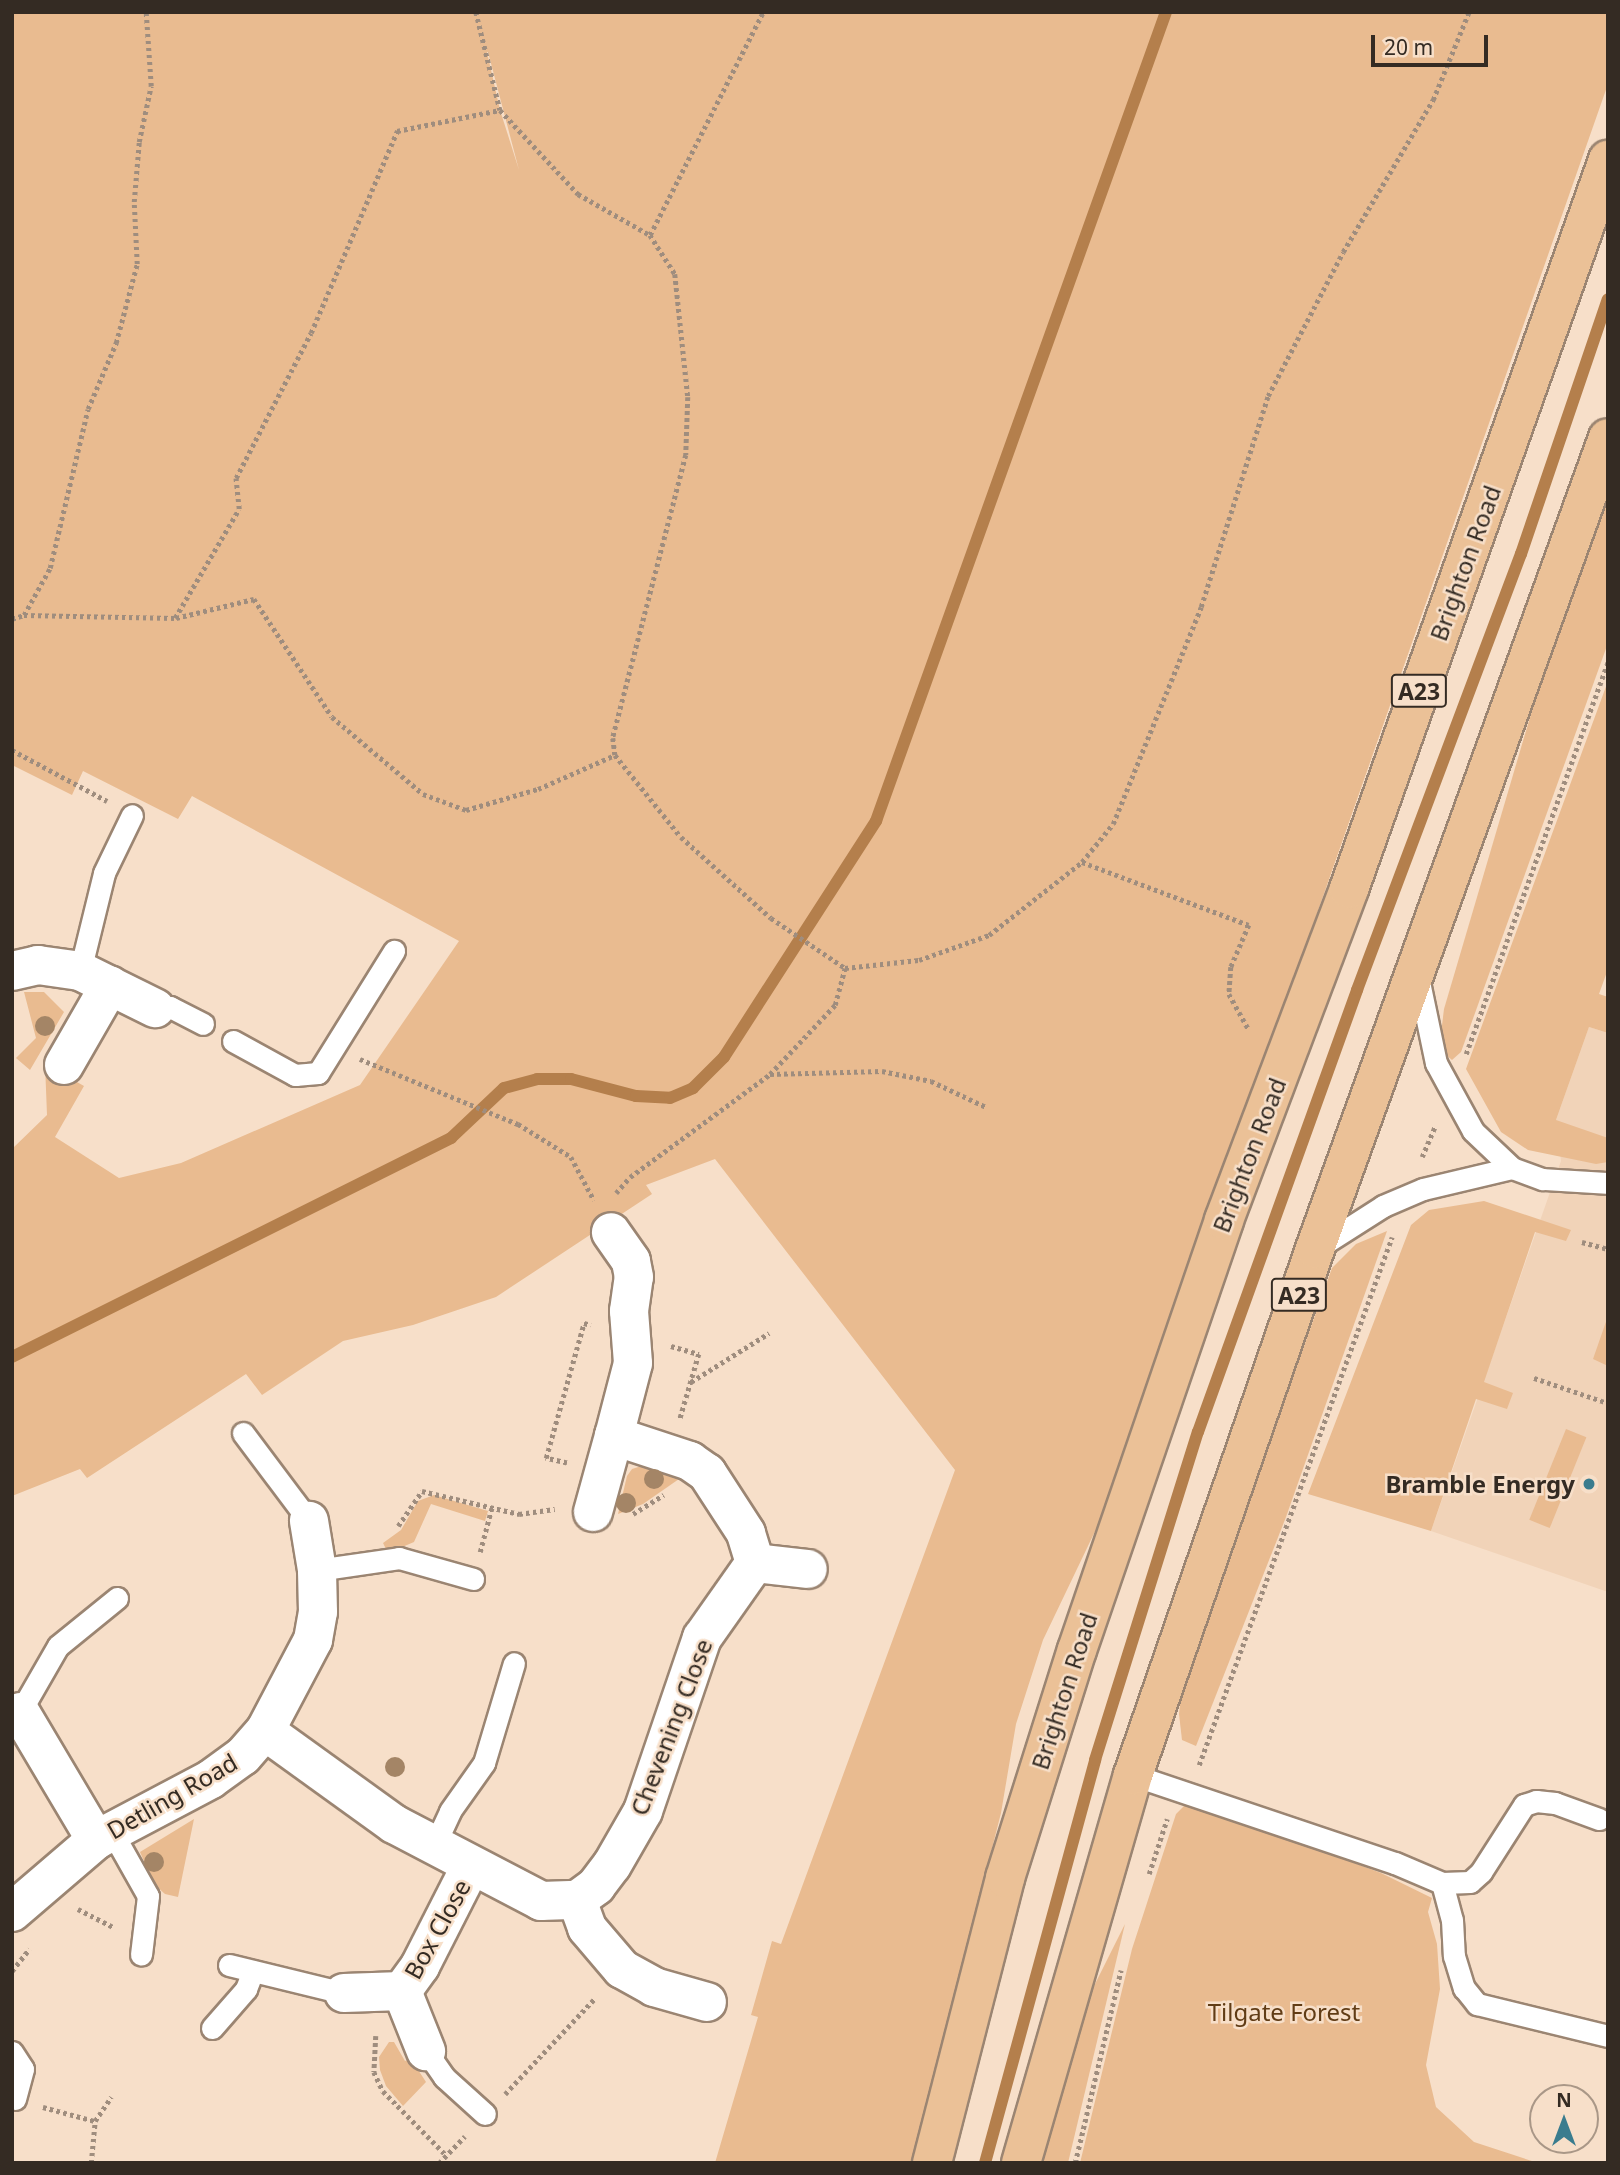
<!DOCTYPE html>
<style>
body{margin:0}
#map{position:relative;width:1620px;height:2175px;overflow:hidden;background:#f7dfc9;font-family:"Noto Sans",sans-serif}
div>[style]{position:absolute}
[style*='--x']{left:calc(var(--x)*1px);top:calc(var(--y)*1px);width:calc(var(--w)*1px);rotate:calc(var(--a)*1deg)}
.built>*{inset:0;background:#f1d3b8}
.green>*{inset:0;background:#e9bb90;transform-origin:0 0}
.stream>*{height:12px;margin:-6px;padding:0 6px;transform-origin:6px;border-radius:6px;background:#b47f4c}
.path>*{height:4.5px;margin-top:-2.25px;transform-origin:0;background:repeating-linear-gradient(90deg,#9f8d7e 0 3.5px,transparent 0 7px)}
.roads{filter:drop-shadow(2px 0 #9b8572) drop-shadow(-2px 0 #9b8572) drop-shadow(0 2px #9b8572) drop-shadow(0 -2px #9b8572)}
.lane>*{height:21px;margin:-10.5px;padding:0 10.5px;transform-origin:10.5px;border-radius:10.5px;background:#fff}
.street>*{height:38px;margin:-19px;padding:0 19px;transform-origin:19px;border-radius:19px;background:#fff}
.primary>*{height:38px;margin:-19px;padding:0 19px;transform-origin:19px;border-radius:19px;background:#ebc197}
.trees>*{width:20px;height:20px;margin:-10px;border-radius:50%;background:#a48566}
.dots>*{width:19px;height:19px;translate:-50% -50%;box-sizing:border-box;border:4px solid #f7dfc9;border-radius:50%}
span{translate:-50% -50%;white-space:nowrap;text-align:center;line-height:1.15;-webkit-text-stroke:5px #f7dfc9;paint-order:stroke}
.shield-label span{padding:2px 5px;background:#f7dfc9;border:2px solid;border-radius:5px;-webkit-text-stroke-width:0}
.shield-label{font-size:23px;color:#342b23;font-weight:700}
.street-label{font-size:24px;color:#342b23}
.poi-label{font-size:24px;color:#342b23;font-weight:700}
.right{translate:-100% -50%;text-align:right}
.park-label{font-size:24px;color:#613c15}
.frame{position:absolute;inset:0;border:14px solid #342b23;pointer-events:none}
.north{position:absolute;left:1529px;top:2084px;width:70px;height:70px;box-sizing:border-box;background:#f7dfc9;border:2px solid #a99787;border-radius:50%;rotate:0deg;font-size:19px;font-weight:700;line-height:28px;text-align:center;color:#342b23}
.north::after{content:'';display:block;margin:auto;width:24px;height:32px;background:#3a7c8e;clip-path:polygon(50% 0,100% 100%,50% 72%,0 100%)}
.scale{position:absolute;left:1371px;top:35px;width:117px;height:32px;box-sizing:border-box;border:4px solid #342b23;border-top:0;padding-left:9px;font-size:21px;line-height:24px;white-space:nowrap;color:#342b23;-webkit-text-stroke:5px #f7dfc9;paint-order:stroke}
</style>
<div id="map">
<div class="built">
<i style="clip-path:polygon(1589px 1027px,1608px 1033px,1608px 1592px,1431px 1531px,1561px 1161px,1556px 1120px)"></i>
</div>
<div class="green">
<i style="clip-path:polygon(evenodd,12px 12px,1608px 12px,1608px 84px,1186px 1287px,1099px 1523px,1043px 1640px,1016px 1724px,1001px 1813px,912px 2163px,715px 2163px,758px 2017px,751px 2015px,772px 1941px,781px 1944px,955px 1470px,715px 1159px,646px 1185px,652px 1194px,496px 1297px,413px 1325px,343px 1341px,262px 1395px,246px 1374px,87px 1478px,80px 1469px,12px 1496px,12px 1149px,47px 1115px,45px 1064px,84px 1086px,55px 1137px,119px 1178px,181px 1163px,360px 1085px,459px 941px,192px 796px,178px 819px,83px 771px,72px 795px,12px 765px,12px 12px,487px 52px,488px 52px,519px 170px,500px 110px,487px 52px)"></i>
<i style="clip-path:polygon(1608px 488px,1608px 643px,1461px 1052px,1452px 1060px,1445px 1054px,1441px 1034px,1444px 1009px,1546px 663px)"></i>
<i style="clip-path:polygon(1608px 681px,1608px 969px,1599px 994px,1608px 997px,1608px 1033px,1589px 1027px,1556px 1120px,1608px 1138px,1608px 1162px,1596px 1164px,1528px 1150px,1501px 1132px,1466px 1069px)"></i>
<i style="clip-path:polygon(24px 992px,44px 992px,64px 1012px,30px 1070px,16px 1058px,36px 1038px)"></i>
<i style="clip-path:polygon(1484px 1201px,1571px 1230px,1566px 1241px,1535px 1232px,1484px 1382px,1513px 1393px,1507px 1409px,1476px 1399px,1431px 1531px,1308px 1494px,1411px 1225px,1429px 1210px)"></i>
<i style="clip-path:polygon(1387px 1231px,1286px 1517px,1196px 1746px,1182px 1740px,1179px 1714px,1182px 1686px,1332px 1268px,1356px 1244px)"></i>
<i style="clip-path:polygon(1608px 1316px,1608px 1366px,1593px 1359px)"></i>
<i style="left:1566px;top:1429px;width:22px;height:98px;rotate:22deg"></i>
<i style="clip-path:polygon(648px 1464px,678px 1474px,679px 1479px,643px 1504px,618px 1514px,627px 1476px,632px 1469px)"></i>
<i style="clip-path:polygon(434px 1495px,488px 1511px,485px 1521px,431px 1504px,414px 1542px,388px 1553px,383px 1543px,401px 1530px,418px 1501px)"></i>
<i style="clip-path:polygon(1189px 1801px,1381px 1873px,1432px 1898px,1428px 1912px,1437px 1944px,1440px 1989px,1426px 2065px,1436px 2107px,1474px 2142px,1538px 2163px,1080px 2163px,1132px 1949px,1176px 1814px)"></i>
<i style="clip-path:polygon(194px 1819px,178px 1897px,165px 1894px,154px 1884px,140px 1852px)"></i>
<i style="clip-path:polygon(1125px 1924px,1068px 2163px,1042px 2163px,1092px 1990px)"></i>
<i style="clip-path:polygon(389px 2042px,394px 2042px,405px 2061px,411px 2059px,426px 2082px,403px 2106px,386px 2086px,380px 2070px,379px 2057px)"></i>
</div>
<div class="stream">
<i style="--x:12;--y:1357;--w:491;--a:-26.5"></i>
<i style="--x:451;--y:1138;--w:73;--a:-43.3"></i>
<i style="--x:504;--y:1088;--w:34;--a:-15"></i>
<i style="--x:537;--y:1079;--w:34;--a:0"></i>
<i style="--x:571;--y:1079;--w:67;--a:14.7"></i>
<i style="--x:636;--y:1096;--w:34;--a:3"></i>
<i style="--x:670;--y:1098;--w:25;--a:-23"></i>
<i style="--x:693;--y:1088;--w:44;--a:-45"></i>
<i style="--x:724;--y:1057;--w:281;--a:-57.2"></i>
<i style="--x:876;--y:821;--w:859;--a:-70.28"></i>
<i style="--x:985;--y:2163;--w:418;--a:-74.7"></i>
<i style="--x:1095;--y:1760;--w:344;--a:-72.6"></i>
<i style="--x:1198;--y:1432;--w:470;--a:-70.2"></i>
<i style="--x:1357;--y:990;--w:466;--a:-69.4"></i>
<i style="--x:1521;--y:554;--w:269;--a:-71.2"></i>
</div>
<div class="path">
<i style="--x:476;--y:12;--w:101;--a:76.2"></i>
<i style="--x:500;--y:110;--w:115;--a:47.1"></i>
<i style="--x:578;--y:194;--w:83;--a:29.7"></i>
<i style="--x:650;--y:235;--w:46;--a:57.3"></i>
<i style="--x:675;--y:274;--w:124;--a:84"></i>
<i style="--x:688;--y:397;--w:58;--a:92"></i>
<i style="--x:686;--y:455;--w:292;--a:104.5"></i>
<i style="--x:613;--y:738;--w:17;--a:83"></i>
<i style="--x:615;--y:755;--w:105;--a:51.2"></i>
<i style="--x:681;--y:837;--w:121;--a:42"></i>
<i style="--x:771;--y:918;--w:89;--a:34"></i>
<i style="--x:845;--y:968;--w:74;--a:-6.2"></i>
<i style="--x:919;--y:960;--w:74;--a:-19.7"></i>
<i style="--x:989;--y:935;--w:118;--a:-38.1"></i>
<i style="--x:1082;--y:862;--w:49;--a:-50.8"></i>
<i style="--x:1113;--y:824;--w:234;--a:-67.9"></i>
<i style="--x:1201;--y:607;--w:221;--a:-72.4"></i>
<i style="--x:1268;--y:396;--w:162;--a:-62.5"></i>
<i style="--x:1343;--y:252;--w:177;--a:-59.4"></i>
<i style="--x:1433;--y:100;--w:95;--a:-67.8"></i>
<i style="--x:650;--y:235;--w:250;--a:-63.1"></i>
<i style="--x:24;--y:615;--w:54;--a:-61"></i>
<i style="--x:50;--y:568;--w:163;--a:-76.6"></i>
<i style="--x:88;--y:409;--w:72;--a:-67"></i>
<i style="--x:116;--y:343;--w:82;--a:-75.1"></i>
<i style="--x:137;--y:264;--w:62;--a:-92.8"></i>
<i style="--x:134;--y:202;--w:60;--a:-85.2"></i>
<i style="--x:139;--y:142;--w:57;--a:-77.9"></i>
<i style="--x:151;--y:86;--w:74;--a:-93.9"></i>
<i style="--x:176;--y:618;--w:80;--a:-13.7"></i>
<i style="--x:254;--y:599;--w:141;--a:56.5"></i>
<i style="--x:332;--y:717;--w:119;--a:40.2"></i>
<i style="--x:423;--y:794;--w:46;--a:20.4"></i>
<i style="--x:466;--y:810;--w:75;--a:-16.3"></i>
<i style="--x:538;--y:789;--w:84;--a:-23.8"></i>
<i style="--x:12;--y:619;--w:13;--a:-18"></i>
<i style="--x:24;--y:615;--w:151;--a:1.1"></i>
<i style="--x:175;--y:618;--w:126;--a:-59.6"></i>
<i style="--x:239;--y:509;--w:31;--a:-96"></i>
<i style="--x:236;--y:478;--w:163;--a:-62.7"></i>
<i style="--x:311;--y:333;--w:220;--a:-66.9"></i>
<i style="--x:397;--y:131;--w:105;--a:-11.5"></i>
<i style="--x:12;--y:750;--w:108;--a:28.2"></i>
<i style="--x:1082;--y:862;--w:178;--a:20.7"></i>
<i style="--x:1249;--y:925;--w:46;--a:113.2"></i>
<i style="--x:1231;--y:967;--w:27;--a:94"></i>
<i style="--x:1229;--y:994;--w:41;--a:60.9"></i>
<i style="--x:1466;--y:1054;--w:418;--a:-70.1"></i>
<i style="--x:360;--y:1059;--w:171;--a:22.4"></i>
<i style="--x:518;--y:1124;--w:62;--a:31.9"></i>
<i style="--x:571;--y:1157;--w:49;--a:61.9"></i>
<i style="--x:770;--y:1074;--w:112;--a:-1.5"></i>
<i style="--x:882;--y:1071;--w:50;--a:11.5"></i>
<i style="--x:931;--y:1081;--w:61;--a:25.3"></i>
<i style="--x:1422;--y:1157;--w:33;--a:-67"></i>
<i style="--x:616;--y:1193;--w:21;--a:-49"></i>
<i style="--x:630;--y:1177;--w:174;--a:-36.3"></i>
<i style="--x:770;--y:1074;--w:95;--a:-46.7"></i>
<i style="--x:835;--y:1005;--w:38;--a:-75"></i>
<i style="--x:1582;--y:1242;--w:27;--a:15"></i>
<i style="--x:671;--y:1346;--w:29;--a:16"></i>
<i style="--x:699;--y:1354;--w:68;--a:106.3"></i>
<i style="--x:1534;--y:1378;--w:78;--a:18.7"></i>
<i style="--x:691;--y:1382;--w:92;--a:-32.1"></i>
<i style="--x:567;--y:1463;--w:22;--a:-167"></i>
<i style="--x:546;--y:1458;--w:140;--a:-74.3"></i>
<i style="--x:584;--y:1323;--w:7;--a:16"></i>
<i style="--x:633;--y:1514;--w:36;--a:-32"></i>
<i style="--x:398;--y:1526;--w:42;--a:-55.6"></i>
<i style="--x:422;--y:1491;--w:100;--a:13.3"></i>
<i style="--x:519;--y:1514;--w:36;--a:-8"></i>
<i style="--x:480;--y:1552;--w:47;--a:-75.1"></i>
<i style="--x:1199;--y:1765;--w:562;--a:-69.92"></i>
<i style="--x:1149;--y:1874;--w:58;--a:-71.9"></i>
<i style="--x:78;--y:1909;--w:39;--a:27"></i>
<i style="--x:12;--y:1971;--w:28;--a:-52"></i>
<i style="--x:376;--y:2036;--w:36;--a:93"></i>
<i style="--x:374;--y:2072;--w:21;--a:65"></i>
<i style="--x:383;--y:2091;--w:90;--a:45.5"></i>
<i style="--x:505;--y:2094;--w:132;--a:-46.8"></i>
<i style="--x:43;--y:2107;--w:54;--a:15.1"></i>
<i style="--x:91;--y:2163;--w:42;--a:-84.6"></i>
<i style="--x:95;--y:2121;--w:29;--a:-56"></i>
<i style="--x:439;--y:2163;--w:37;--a:-46"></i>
<i style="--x:1075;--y:2163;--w:198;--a:-76.6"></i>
</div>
<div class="roads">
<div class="lane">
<i style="--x:80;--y:971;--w:101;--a:-76.2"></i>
<i style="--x:104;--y:873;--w:64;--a:-64.2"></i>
<i style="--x:1418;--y:977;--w:88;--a:78.2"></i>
<i style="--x:1436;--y:1063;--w:77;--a:61.4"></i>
<i style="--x:1473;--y:1131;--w:54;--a:43.5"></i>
<i style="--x:1512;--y:1168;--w:33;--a:20"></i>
<i style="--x:1543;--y:1179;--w:65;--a:3.5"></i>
<i style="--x:155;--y:1008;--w:15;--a:-4"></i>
<i style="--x:170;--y:1007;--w:37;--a:27"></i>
<i style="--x:233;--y:1041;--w:71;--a:28.7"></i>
<i style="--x:295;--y:1075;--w:23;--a:-5"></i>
<i style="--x:318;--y:1073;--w:144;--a:-58.1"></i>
<i style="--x:1319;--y:1247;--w:76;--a:-32.6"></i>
<i style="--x:1383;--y:1206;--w:43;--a:-23"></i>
<i style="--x:1423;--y:1189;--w:91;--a:-13.3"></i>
<i style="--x:243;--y:1433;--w:110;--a:53.1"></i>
<i style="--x:317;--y:1570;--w:83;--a:-8.3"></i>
<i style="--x:399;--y:1558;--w:77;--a:15.8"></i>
<i style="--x:12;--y:1715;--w:9;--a:-21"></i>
<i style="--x:20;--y:1712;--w:76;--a:-60.1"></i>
<i style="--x:58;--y:1646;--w:76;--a:-39.1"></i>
<i style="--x:1133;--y:1775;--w:276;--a:18.6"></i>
<i style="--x:1395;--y:1863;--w:51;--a:23.1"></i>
<i style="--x:1442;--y:1883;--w:28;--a:-2"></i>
<i style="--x:1470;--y:1882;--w:15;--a:-42"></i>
<i style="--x:1481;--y:1872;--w:80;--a:-57.3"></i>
<i style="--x:1524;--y:1805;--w:13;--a:-18"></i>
<i style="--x:1536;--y:1801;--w:19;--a:6"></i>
<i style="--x:1555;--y:1803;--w:47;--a:20"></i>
<i style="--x:112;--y:1832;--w:73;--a:60.6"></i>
<i style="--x:148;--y:1896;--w:59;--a:96.8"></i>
<i style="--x:434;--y:1846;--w:38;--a:-65"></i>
<i style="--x:450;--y:1811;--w:59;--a:-54.7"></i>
<i style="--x:484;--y:1763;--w:104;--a:-73.3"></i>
<i style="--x:1442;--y:1883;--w:38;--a:75"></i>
<i style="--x:1452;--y:1920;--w:36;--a:87"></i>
<i style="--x:1454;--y:1956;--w:34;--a:73"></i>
<i style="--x:1464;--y:1988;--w:21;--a:51"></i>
<i style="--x:1477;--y:2004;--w:135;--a:13.7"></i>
<i style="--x:229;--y:1965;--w:118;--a:13.7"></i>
<i style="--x:212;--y:2028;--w:52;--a:-48.9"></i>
<i style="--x:246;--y:1989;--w:19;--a:-69"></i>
<i style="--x:426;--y:2051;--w:32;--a:55"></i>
<i style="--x:444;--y:2077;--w:55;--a:42.1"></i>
<i style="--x:12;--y:2052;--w:20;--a:57"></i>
<i style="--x:23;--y:2069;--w:31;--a:105"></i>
</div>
<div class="street">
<i style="--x:12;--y:971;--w:27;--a:-13"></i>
<i style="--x:38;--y:965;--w:42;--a:8.1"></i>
<i style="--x:80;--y:971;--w:84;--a:26.3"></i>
<i style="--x:64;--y:1065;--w:92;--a:-60.1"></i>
<i style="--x:593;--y:1512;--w:79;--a:-74.6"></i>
<i style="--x:755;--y:1563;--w:53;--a:6.5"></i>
<i style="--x:20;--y:1712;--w:149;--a:59.3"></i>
<i style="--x:265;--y:1731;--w:159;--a:35.8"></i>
<i style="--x:394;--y:1824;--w:166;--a:27.6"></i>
<i style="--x:541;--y:1901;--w:36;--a:-2"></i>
<i style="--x:577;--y:1900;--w:24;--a:-36"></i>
<i style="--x:596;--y:1886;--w:26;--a:-53"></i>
<i style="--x:612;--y:1865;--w:62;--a:-60.1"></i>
<i style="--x:643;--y:1811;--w:183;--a:-71.2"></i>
<i style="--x:702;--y:1638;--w:92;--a:-54.8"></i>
<i style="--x:755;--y:1563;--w:31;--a:-107"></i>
<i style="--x:746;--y:1533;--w:72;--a:-123"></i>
<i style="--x:707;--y:1473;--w:21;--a:-145"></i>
<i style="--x:690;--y:1461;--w:80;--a:-161.8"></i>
<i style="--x:614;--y:1436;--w:75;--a:-75.4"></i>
<i style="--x:633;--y:1363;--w:52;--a:-94.4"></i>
<i style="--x:629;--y:1311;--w:34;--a:-82"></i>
<i style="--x:634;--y:1277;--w:16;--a:-101"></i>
<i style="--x:631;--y:1261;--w:35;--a:-125"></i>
<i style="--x:577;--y:1900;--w:30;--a:70"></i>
<i style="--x:587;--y:1928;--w:54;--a:49.5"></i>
<i style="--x:622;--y:1969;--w:37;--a:29"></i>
<i style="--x:654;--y:1987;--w:55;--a:15.8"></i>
<i style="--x:12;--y:1912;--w:111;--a:-40.6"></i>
<i style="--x:96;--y:1840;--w:130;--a:-27.9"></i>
<i style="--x:211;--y:1779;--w:39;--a:-36"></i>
<i style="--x:243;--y:1756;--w:33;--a:-49"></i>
<i style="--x:265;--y:1731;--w:103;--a:-62.2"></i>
<i style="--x:313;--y:1640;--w:28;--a:-80"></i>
<i style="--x:318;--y:1612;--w:42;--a:-91.4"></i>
<i style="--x:317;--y:1570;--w:50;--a:-99.3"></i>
<i style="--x:402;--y:1991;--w:65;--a:68.2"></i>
<i style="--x:344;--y:1993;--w:58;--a:-2"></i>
<i style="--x:402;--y:1991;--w:31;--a:-54"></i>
<i style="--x:420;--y:1966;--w:112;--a:-63"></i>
</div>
<div class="primary">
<i style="--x:932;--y:2163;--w:294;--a:-75.6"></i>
<i style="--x:1005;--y:1878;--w:239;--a:-72.5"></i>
<i style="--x:1077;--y:1650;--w:454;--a:-71.1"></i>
<i style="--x:1224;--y:1220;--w:354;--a:-69.3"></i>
<i style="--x:1349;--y:889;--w:774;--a:-70.44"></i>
<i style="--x:1021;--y:2163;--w:404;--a:-73.9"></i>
<i style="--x:1133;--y:1775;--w:557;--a:-70.91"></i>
<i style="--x:1315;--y:1249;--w:862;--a:-70.14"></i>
</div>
</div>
<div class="trees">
<i style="left:45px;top:1026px"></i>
<i style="left:654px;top:1479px"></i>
<i style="left:626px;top:1503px"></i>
<i style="left:395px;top:1767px"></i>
<i style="left:154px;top:1862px"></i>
</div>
<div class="dots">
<i style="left:1589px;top:1484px;background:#3a7c8e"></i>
</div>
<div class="shield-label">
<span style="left:1419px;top:691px">A23</span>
<span style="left:1299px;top:1295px">A23</span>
</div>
<div class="street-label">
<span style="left:1465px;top:563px;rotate:-70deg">Brighton Road</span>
<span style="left:1249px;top:1155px;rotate:-69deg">Brighton Road</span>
<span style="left:1064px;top:1691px;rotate:-72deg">Brighton Road</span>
<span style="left:671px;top:1727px;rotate:-69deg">Chevening Close</span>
<span style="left:172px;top:1796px;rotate:-30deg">Detling Road</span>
<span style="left:437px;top:1929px;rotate:-61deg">Box Close</span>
</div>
<div class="poi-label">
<span class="right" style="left:1575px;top:1484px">Bramble Energy</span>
</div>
<div class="park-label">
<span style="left:1284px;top:2012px">Tilgate Forest</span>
</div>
<div class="frame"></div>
<div class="north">N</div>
<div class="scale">20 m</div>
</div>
